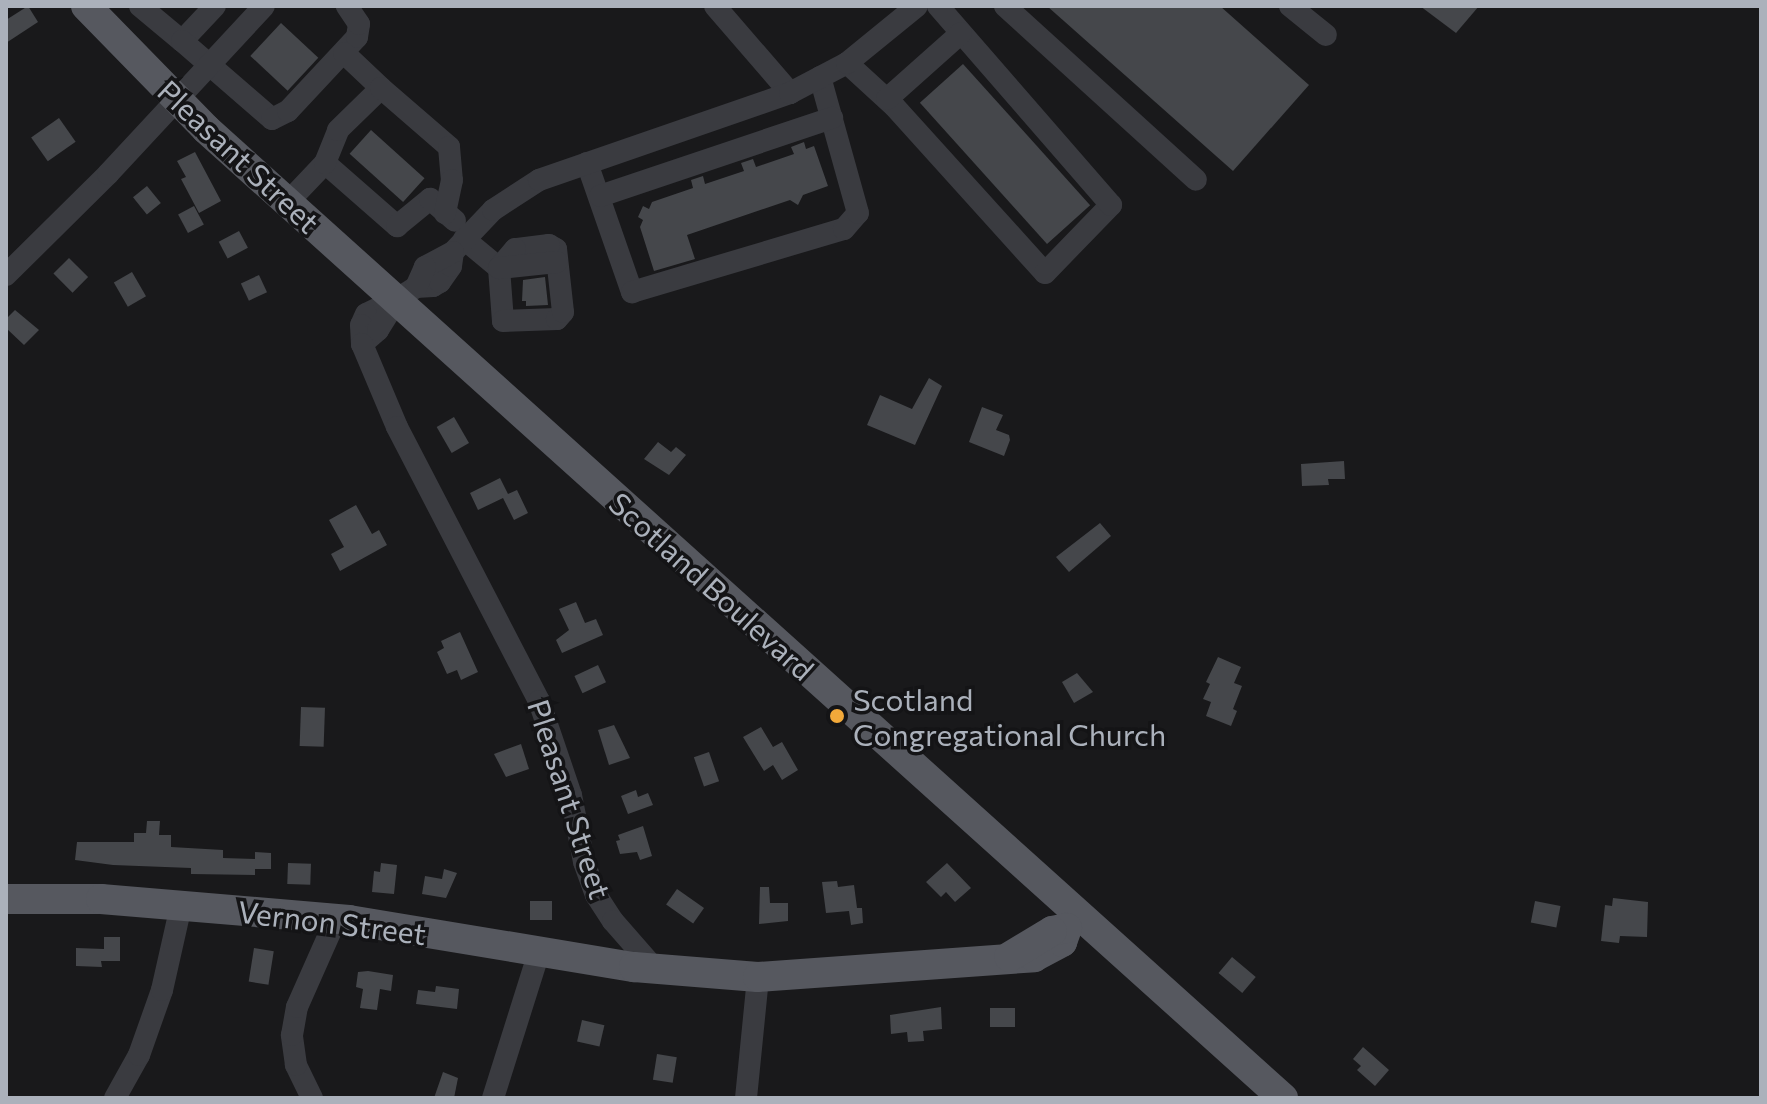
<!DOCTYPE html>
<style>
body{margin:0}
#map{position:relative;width:1767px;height:1104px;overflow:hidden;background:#19191b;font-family:Commissioner,sans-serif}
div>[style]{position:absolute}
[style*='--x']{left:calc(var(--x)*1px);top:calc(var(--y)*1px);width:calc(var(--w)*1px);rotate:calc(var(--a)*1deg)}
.building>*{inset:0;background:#45474b;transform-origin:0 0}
.minor>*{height:22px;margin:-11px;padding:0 11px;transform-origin:11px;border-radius:11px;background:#3a3b40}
.major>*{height:30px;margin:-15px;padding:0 15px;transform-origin:15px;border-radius:15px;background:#56585f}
.dots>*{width:22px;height:22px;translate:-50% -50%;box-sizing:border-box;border:4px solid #141416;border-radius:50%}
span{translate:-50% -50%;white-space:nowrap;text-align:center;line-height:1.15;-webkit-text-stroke:7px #141416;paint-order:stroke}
.street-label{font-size:30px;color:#abb1bb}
.poi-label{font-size:30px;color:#abb1bb}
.left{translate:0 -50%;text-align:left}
.frame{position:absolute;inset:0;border:8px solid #abb1bb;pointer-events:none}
</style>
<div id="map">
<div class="building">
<i style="clip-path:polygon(28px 6px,38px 22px,6px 43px,6px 20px)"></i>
<i style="clip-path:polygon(1047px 6px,1220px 6px,1309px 85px,1233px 171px)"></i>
<i style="clip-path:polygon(1420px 6px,1479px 6px,1456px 33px)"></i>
<i style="left:281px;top:23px;width:51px;height:45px;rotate:43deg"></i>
<i style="left:963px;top:64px;width:190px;height:58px;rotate:48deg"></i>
<i style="left:59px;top:118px;width:29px;height:34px;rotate:55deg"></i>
<i style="left:371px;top:130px;width:72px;height:32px;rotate:42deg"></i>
<i style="clip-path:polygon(804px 142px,806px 149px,814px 146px,828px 186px,803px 195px,798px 205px,790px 200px,687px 235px,695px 259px,654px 271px,640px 227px,643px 220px,638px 217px,643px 206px,649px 209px,652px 202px,693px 188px,691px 180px,703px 176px,705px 184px,744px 171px,741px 163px,753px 159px,756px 167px,794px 154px,791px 147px)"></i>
<i style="clip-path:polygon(195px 152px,221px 201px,199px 213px,181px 179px,186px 177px,177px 161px)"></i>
<i style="left:147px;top:186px;width:22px;height:18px;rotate:51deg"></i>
<i style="left:194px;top:206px;width:21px;height:18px;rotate:62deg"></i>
<i style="left:239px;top:231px;width:19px;height:23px;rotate:62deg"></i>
<i style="left:69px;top:258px;width:27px;height:22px;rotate:45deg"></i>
<i style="left:132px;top:272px;width:28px;height:21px;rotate:60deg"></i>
<i style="left:259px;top:275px;width:19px;height:20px;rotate:65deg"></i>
<i style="clip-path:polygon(545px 277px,548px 305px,526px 306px,526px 301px,522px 301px,523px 280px)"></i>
<i style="clip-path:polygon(15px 310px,39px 330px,24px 345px,6px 328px,6px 319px)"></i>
<i style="clip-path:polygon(929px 378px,942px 386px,915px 445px,867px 425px,880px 395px,912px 409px)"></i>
<i style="clip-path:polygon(982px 407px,1003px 415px,996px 430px,1009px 435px,1010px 440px,1004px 456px,969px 442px)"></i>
<i style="left:454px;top:417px;width:30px;height:20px;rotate:60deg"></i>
<i style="clip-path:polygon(658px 442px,671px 452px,676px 447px,686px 455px,669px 475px,644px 459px)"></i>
<i style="clip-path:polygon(1344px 461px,1345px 479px,1328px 479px,1329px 485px,1302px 486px,1301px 464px)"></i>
<i style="clip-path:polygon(500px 478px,508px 494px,517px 490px,528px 513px,514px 520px,503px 498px,478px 510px,470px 493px)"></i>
<i style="clip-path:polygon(356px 505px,372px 534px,379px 530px,387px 545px,340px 571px,331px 554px,344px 547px,329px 520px)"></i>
<i style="clip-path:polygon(1100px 523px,1111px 536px,1069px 572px,1056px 557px)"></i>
<i style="clip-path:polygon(576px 602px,585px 623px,596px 619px,603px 635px,562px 653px,556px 640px,569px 630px,559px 609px)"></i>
<i style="clip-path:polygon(460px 632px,478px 672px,461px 680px,457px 670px,447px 674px,437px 652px,444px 648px,441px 641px)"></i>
<i style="clip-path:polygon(1218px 657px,1241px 667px,1234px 683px,1242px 686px,1233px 709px,1237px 711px,1231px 726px,1206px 716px,1211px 702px,1203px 699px,1210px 684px,1206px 682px)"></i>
<i style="left:598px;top:665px;width:19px;height:26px;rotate:65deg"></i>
<i style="clip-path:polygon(1077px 673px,1093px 692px,1074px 703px,1062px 682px)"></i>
<i style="left:301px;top:707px;width:24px;height:39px;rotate:2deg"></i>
<i style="clip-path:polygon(614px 725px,630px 758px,609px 765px,598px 730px)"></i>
<i style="clip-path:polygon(761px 727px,773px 747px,782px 742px,798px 770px,782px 780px,773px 765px,764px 771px,743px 737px)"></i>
<i style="clip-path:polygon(521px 744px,529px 769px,506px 777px,494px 754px)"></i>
<i style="left:709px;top:752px;width:31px;height:16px;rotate:71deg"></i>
<i style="clip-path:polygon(636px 790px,638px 797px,648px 793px,653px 805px,628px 814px,621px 796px)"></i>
<i style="clip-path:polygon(147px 821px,160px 821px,159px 835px,171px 835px,171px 847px,223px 850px,223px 858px,255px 859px,255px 852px,271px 853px,271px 869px,255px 869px,255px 875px,191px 874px,191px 868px,113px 865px,75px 860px,77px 842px,134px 842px,134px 833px,146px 833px)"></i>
<i style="clip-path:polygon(643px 826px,652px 856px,640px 860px,637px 852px,620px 854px,616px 841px,620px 840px,618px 835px)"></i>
<i style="left:288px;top:863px;width:23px;height:21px;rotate:2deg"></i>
<i style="clip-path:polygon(381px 863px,397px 865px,394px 894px,372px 892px,374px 871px,380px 872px)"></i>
<i style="clip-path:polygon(947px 863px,971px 888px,955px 902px,946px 892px,941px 897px,926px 882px)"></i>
<i style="clip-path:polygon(444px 869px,457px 873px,446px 898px,422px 894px,425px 876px,442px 879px)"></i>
<i style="clip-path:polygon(837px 881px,838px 887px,854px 885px,857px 908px,862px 908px,863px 923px,851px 925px,849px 911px,826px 913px,822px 882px)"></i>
<i style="clip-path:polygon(760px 887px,769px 887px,770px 903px,788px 903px,788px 921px,759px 924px)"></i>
<i style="left:677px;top:889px;width:33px;height:19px;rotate:35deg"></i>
<i style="clip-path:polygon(1613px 898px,1648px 902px,1647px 937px,1620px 936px,1619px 943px,1601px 941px,1605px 905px,1612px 906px)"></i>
<i style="left:530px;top:901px;width:22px;height:19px"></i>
<i style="left:1535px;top:901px;width:26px;height:22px;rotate:11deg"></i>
<i style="clip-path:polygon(104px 937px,120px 937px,120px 961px,101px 961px,102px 967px,76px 966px,76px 948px,104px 949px)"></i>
<i style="left:254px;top:948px;width:20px;height:34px;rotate:9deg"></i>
<i style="left:1232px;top:957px;width:31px;height:21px;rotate:40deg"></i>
<i style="clip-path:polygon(368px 971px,393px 975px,391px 991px,380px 989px,377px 1010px,360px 1008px,363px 989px,356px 987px,358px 972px)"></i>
<i style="clip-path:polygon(436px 986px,459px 989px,457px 1009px,416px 1004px,418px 990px,435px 992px)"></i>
<i style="clip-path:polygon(941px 1007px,942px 1029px,923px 1031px,924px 1041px,908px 1042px,907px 1032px,891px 1034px,890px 1015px)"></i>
<i style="left:990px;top:1008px;width:25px;height:19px"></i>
<i style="left:582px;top:1020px;width:23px;height:22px;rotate:13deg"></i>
<i style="clip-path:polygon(1363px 1047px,1389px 1070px,1375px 1086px,1357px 1070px,1361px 1066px,1353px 1059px)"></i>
<i style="left:657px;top:1054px;width:20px;height:26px;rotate:9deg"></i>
<i style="clip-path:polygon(443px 1072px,458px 1078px,454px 1098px,434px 1098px)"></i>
</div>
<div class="minor">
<i style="--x:140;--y:6;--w:55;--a:39.8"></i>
<i style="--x:215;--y:6;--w:48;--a:133.3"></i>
<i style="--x:182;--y:41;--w:119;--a:40.9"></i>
<i style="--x:272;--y:119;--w:18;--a:-27"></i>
<i style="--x:288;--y:111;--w:101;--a:-47"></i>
<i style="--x:357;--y:37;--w:13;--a:-81"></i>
<i style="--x:359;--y:24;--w:22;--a:-124"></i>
<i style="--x:715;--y:6;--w:115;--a:49.2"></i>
<i style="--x:1005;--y:6;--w:258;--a:42.3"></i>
<i style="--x:1290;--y:6;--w:46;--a:38.9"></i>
<i style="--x:344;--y:53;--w:51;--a:43.4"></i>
<i style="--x:847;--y:63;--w:64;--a:42.5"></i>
<i style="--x:894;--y:106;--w:225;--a:47.9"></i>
<i style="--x:1045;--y:273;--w:95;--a:-45.9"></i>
<i style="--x:1111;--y:205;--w:264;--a:-131"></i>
<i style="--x:887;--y:99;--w:99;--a:-41.7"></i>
<i style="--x:325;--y:163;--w:96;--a:41.2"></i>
<i style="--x:397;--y:226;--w:43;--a:-39.3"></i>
<i style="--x:430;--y:199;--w:33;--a:41"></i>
<i style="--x:587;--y:163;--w:137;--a:70.8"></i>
<i style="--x:632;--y:292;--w:221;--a:-16.6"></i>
<i style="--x:844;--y:229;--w:21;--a:-49"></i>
<i style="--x:858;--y:213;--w:141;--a:-105.6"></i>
<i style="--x:600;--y:196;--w:245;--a:-18.6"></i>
<i style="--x:288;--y:202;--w:54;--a:-46.5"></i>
<i style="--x:325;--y:163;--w:35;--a:-68"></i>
<i style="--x:338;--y:130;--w:60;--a:-44.3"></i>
<i style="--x:381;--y:88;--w:90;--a:40.9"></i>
<i style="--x:449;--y:147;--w:33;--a:85"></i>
<i style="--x:452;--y:180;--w:34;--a:102"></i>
<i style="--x:464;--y:239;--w:45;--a:39.6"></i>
<i style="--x:499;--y:268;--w:53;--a:85.7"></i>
<i style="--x:503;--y:321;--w:54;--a:-2.1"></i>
<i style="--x:557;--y:319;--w:9;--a:-49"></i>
<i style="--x:563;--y:312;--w:63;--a:-96.3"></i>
<i style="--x:556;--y:249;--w:8;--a:-150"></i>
<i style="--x:549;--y:245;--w:34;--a:173"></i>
<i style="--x:515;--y:249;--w:25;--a:130"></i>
<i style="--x:453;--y:252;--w:58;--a:-46.4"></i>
<i style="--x:493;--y:210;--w:55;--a:-33.1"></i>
<i style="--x:539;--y:180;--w:266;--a:-19.1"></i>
<i style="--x:790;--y:93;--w:64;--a:-27.8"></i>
<i style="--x:847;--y:63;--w:90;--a:-39.2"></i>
<i style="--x:499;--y:268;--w:58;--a:-5.9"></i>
<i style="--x:6;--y:275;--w:144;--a:-44.7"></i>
<i style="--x:108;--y:174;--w:229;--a:-47.1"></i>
<i style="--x:397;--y:299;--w:34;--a:154"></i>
<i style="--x:366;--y:314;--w:12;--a:114"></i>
<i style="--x:361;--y:325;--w:19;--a:87"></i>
<i style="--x:362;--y:344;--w:21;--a:-41"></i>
<i style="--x:378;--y:330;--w:36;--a:-58"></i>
<i style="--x:397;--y:299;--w:22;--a:-32"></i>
<i style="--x:416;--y:287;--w:17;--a:-3"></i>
<i style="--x:433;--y:286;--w:8;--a:-30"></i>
<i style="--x:440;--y:282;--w:19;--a:-55"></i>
<i style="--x:451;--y:266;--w:14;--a:-82"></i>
<i style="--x:453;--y:252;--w:32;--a:152"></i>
<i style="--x:425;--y:267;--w:22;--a:114"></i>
<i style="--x:362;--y:344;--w:90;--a:67.1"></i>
<i style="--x:397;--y:427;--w:309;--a:62.6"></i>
<i style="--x:539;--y:701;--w:99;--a:71.2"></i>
<i style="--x:571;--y:795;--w:68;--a:79"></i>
<i style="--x:584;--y:862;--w:35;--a:70"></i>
<i style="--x:596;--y:895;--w:31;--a:57"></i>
<i style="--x:613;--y:921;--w:64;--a:48.8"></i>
<i style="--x:115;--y:1098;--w:49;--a:-60.8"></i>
<i style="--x:139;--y:1055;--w:69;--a:-70.5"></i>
<i style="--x:162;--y:990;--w:86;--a:-77.3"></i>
<i style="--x:312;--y:1098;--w:37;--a:-116"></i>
<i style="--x:296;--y:1065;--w:30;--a:-98"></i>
<i style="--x:292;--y:1035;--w:28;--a:-80"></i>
<i style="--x:297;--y:1007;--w:96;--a:-66.1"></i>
<i style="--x:493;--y:1098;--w:153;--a:-72.5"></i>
<i style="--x:746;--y:1098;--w:122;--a:-84.3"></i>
</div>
<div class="major">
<i style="--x:86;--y:6;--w:172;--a:45.7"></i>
<i style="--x:206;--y:129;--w:1449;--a:41.98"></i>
<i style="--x:6;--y:899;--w:95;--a:0"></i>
<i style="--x:101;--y:899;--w:249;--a:4.8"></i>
<i style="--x:349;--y:920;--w:289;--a:9.4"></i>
<i style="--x:634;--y:967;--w:124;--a:4.6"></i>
<i style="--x:758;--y:977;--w:277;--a:-4.1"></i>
<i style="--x:1034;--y:957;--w:32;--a:-28"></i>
<i style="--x:1062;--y:942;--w:15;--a:-70"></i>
<i style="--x:1067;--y:928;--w:15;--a:169"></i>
<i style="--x:1052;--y:931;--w:50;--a:148.8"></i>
</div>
<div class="dots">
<i style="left:837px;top:716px;background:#f2a93a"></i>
</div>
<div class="street-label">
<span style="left:239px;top:156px;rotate:43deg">Pleasant Street</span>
<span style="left:712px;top:586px;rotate:42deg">Scotland Boulevard</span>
<span style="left:570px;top:799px;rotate:72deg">Pleasant Street</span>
<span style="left:332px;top:922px;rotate:7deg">Vernon Street</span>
</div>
<div class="poi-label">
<span class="left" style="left:853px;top:716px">Scotland<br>Congregational Church</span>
</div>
<div class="frame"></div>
</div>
